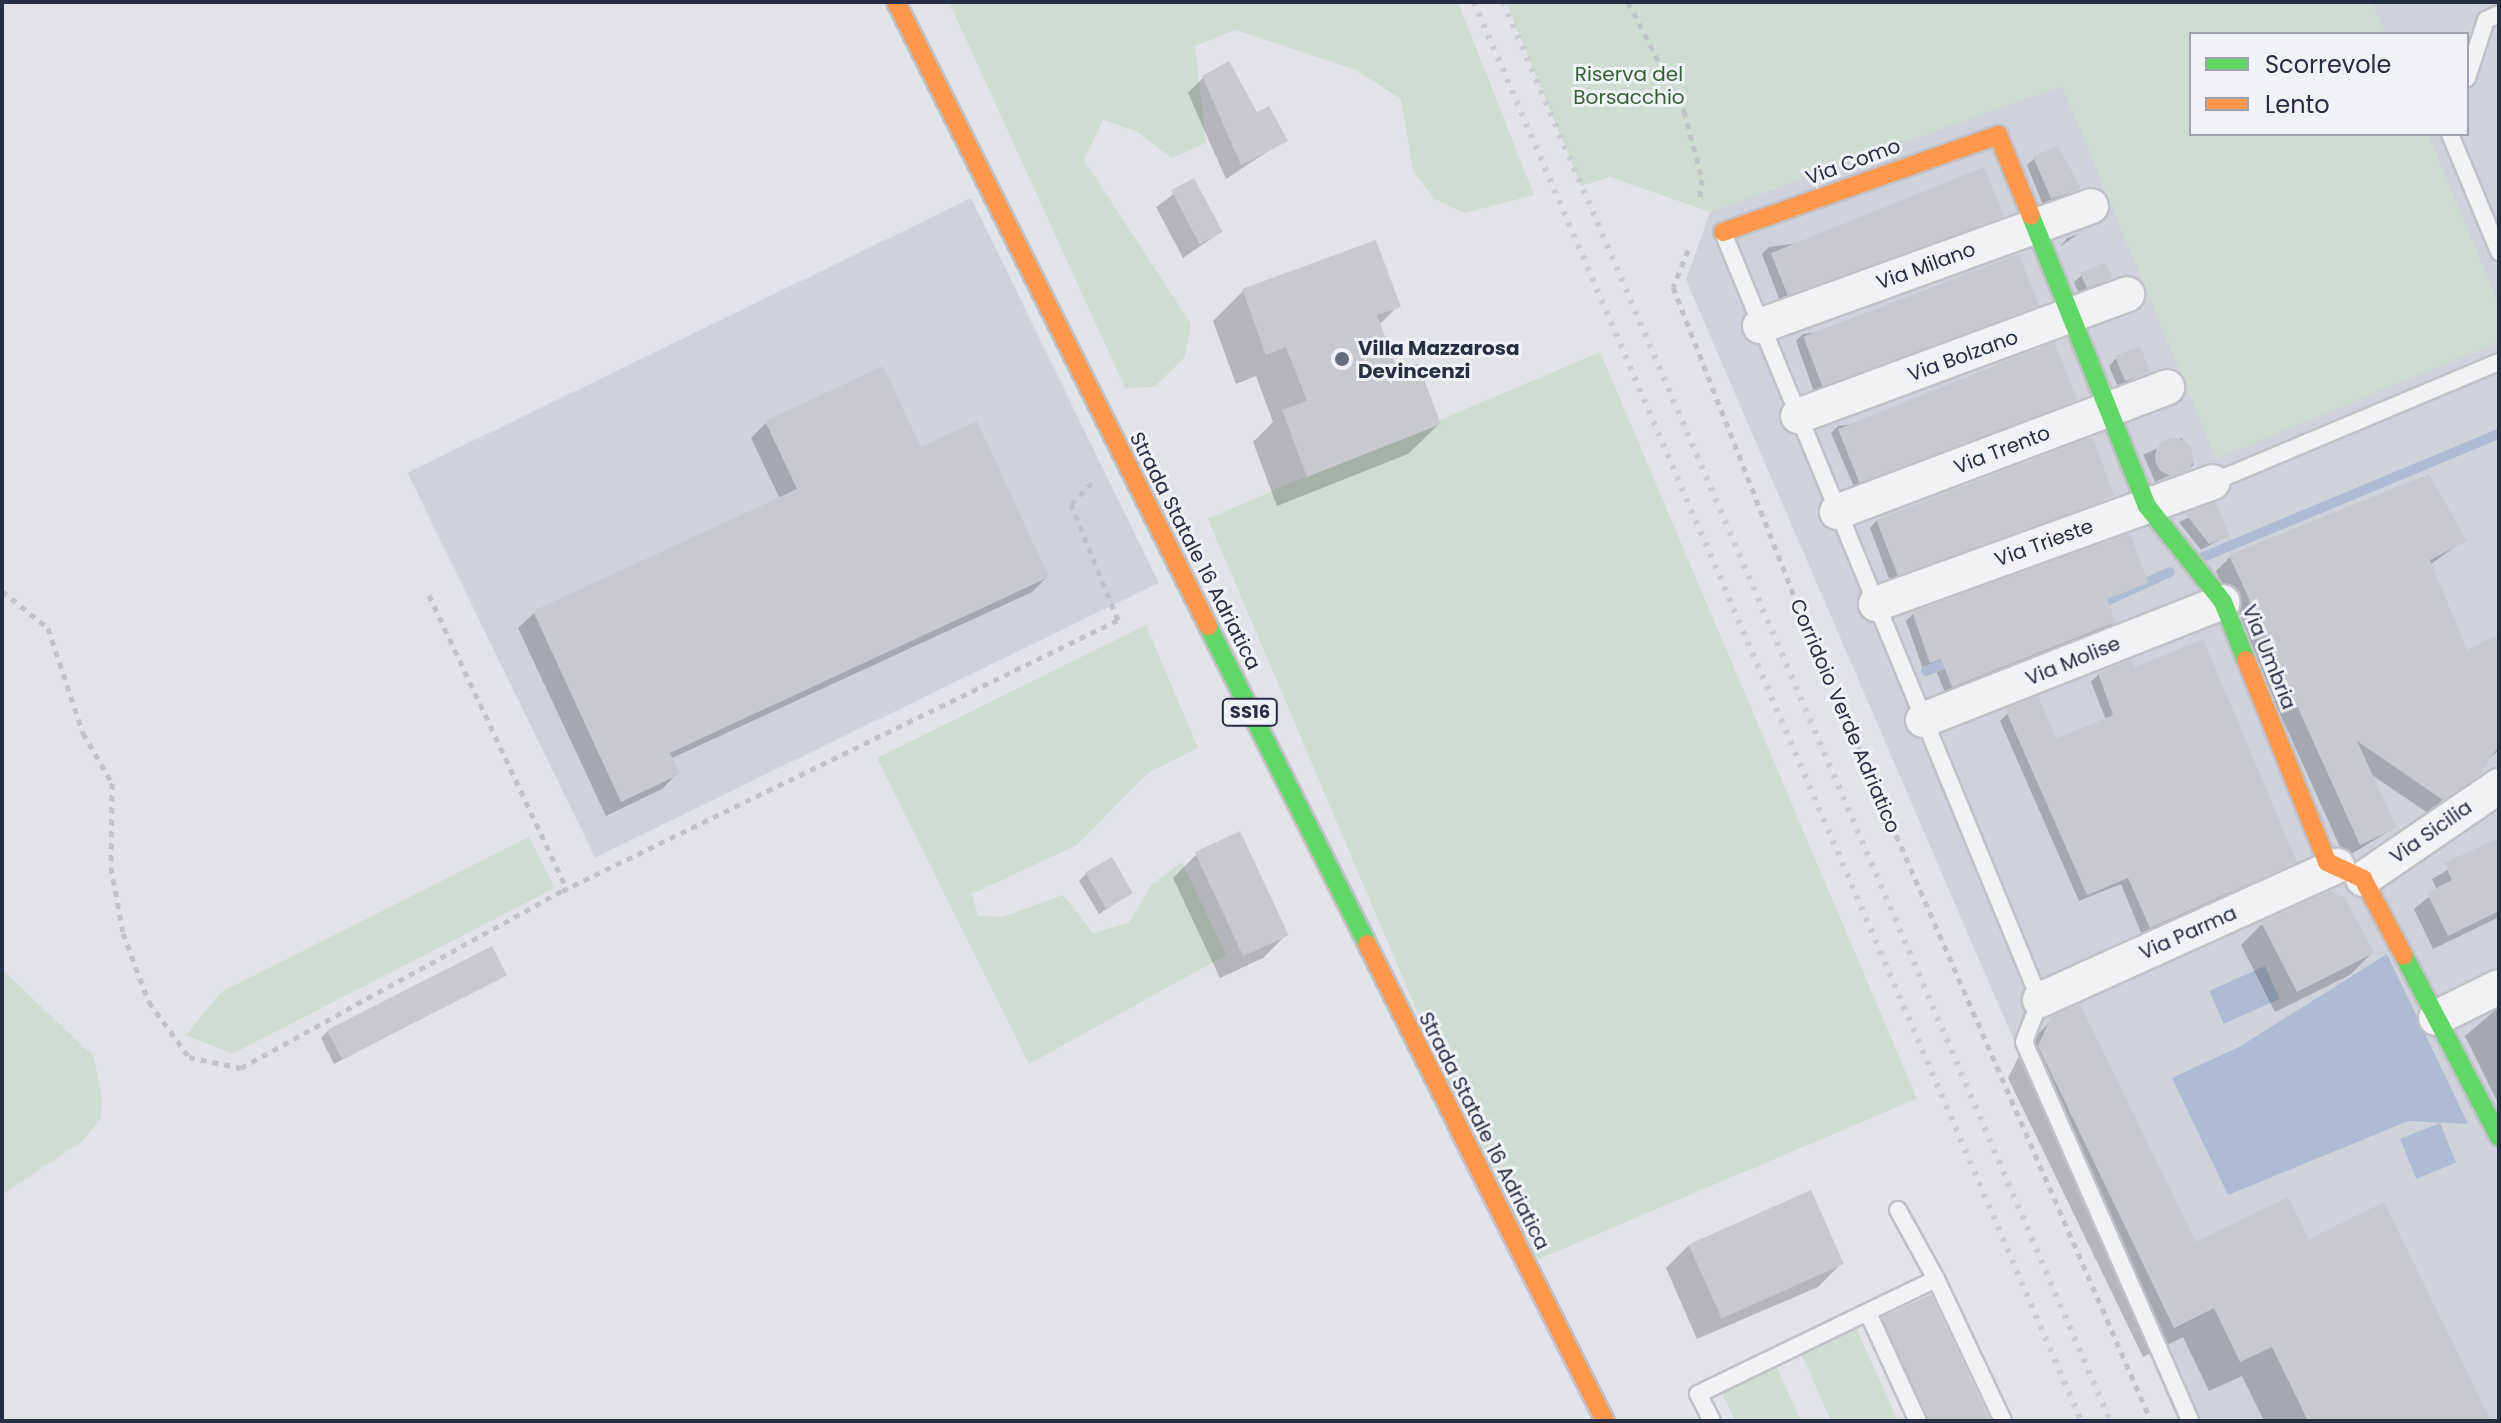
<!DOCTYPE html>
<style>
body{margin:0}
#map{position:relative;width:2501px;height:1423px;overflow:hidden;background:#e2e3e8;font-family:Poppins,sans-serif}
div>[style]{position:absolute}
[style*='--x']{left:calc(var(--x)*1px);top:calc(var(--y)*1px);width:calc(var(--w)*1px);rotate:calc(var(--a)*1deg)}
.built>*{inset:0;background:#d0d2db;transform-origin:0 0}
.green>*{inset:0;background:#d0dbd2;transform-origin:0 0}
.water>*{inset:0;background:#aebbd5;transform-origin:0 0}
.shadow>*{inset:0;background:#0003;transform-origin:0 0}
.stream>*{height:10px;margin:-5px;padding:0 5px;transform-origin:5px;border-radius:5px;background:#aebbd5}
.building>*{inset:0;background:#c8c9cf;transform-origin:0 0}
.round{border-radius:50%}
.path>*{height:5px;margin-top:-2.5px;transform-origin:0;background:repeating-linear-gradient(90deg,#c1c2c8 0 6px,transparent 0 12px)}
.roads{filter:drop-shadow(2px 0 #c0c1c6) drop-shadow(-2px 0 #c0c1c6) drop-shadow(0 2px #c0c1c6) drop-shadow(0 -2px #c0c1c6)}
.lane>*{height:16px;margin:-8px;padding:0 8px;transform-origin:8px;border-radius:8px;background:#f2f2f4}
.street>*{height:34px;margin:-17px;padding:0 17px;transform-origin:17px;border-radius:17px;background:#f2f2f4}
.fast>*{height:18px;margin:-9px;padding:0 9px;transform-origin:9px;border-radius:9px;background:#63d668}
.slow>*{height:18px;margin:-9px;padding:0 9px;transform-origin:9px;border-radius:9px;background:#ff974d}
.rail>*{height:6px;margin-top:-3px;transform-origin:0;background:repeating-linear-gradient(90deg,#cbcccf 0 4px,transparent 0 12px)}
.dots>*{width:22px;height:22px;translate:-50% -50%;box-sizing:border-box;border:4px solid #f0f2f7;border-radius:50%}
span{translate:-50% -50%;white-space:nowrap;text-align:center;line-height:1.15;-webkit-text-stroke:6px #f0f2f7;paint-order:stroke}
.shield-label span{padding:2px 6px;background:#f0f2f7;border:2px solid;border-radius:6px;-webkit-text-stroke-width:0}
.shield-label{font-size:18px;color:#272d43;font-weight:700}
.park-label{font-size:20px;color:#356033}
.street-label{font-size:20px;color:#272d43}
.poi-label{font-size:20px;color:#272d43;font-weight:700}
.left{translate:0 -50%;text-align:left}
.frame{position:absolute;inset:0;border:4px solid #272d43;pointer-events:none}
.legend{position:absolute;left:2189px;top:32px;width:280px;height:104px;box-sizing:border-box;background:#f0f2f7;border:2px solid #a0a3af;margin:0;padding:10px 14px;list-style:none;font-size:24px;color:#272d43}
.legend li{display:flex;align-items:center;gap:16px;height:40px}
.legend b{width:40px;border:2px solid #a0a3af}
</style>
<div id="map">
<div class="built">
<i style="clip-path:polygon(2293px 2px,2499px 2px,2499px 1421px,2178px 1421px,1686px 280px,1710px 212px,2191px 39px,2191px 134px,2467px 134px,2467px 34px,2205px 34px)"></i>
<i style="left:971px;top:198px;width:428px;height:627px;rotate:64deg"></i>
</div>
<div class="green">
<i style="clip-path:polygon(949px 2px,1458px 2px,1534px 195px,1465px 213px,1435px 199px,1413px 171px,1401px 99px,1356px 70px,1236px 30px,1195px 46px,1206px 143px,1171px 158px,1136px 131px,1103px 120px,1084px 160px,1191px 324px,1185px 357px,1154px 387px,1125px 388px)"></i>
<i style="clip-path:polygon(1506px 2px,2372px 2px,2386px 34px,2191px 34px,2191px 134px,2428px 134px,2499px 304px,2499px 342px,2216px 459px,2062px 86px,1710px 212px,1610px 177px,1581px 186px)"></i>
<i style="left:1600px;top:352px;width:811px;height:426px;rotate:67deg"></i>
<i style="clip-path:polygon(1146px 625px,1198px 748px,1148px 773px,1077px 845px,972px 894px,978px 916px,1002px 917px,1063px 895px,1093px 933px,1129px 923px,1152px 884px,1182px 862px,1226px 955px,1029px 1064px,877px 758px)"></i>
<i style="clip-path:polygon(529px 837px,555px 888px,232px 1054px,186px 1035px,221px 992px)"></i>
<i style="clip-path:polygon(2px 969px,94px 1057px,102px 1100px,100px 1120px,81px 1142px,2px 1195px)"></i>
<i style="clip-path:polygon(1856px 1328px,1898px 1421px,1831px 1421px,1801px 1353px)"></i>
<i style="clip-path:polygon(1776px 1366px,1801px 1421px,1735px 1421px,1721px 1391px)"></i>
</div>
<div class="water">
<i style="clip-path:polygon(2387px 954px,2468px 1124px,2408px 1121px,2228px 1195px,2172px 1078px,2239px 1047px)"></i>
<i style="left:2265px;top:966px;width:36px;height:61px;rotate:66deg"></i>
<i style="left:2440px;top:1123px;width:43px;height:43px;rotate:68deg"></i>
</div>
<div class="shadow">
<i style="clip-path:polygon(1203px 78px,1285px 140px,1226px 179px,1188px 93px)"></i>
<i style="clip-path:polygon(2035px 158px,2079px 188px,2043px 205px,2027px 165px)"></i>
<i style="clip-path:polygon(1193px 180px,1221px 232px,1183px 258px,1156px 207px)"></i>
<i style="clip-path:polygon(2001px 216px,1780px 301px,1762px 254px,1769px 247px)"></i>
<i style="clip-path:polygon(2078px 234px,2060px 247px,2067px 238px)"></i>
<i style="clip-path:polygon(2082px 275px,2110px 278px,2079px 294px,2074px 282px)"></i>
<i style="clip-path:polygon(1243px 291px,1398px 306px,1379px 325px,1397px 373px,1439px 424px,1408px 454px,1277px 506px,1253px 442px,1273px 422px,1256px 376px,1236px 384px,1213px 321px)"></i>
<i style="clip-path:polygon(2037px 305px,1814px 392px,1796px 341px,1803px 334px)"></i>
<i style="clip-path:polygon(2116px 358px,2148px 370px,2118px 387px,2109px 366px)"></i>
<i style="clip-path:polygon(2075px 399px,1854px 487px,1831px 433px,1838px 426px)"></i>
<i style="clip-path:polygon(767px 422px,920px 449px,1047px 577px,1032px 592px,670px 759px,677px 774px,662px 789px,606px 816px,518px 628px,534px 613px,780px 499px,751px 438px)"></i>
<i style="left:2182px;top:438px;width:30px;height:42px;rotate:67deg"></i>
<i style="clip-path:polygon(2428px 477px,2464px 540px,2430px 565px,2466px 653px,2499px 636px,2499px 750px,2428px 813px,2369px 773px,2394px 828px,2345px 858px,2216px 571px,2230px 557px)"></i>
<i style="clip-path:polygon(2113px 496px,1890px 581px,1870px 528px,1877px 520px)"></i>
<i style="clip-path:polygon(2215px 505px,2228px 535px,2201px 550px,2179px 522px)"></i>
<i style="clip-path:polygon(2146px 582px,2106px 602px,2114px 622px,2107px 629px,1945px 693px,1934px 665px,1923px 669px,1906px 621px,1913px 614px)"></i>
<i style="clip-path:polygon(2099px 674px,2294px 862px,2142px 935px,2121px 884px,2079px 901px,2000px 721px,2008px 713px,2055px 741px,2106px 720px,2091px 682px)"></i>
<i style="clip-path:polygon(2499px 840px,2499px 917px,2433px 949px,2414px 909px,2437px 890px,2432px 879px)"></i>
<i style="clip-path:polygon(1196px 855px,1286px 935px,1263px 958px,1220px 978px,1173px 878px)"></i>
<i style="clip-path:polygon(1086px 874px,1131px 893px,1099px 914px,1079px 881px)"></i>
<i style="clip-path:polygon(2262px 924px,2372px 953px,2350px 975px,2275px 1012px,2241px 945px)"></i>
<i style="clip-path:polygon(504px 975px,334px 1064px,321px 1038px,328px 1031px)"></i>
<i style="clip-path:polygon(2499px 1007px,2499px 1105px,2465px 1036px)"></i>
<i style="clip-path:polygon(2053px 1019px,2195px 1244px,2308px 1242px,2488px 1421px,2264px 1421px,2242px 1376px,2209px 1391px,2183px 1337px,2143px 1357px,2008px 1078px,2022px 1050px)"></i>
<i style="clip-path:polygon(1689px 1245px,1841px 1264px,1818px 1287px,1697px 1339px,1666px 1268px)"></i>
<i style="clip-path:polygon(1883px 1319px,1991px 1421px,1919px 1421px,1876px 1326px)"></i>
</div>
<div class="stream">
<i style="--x:2203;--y:557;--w:321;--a:-22.6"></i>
<i style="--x:2096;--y:606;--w:81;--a:-24.7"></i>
<i style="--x:1926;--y:671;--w:30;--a:-21"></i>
</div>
<div class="building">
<i style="clip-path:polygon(1229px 61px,1257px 112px,1269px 106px,1288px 141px,1241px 165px,1202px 76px)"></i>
<i style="clip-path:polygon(2058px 146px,2081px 188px,2051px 199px,2033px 156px)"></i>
<i style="left:1984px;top:167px;width:53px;height:230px;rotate:68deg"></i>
<i style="left:1194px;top:178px;width:61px;height:26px;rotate:62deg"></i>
<i style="clip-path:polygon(1376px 240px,1401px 307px,1377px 315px,1398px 371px,1418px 363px,1441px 424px,1307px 477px,1282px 410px,1307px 401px,1286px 347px,1266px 355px,1242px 289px)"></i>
<i style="left:2019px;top:254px;width:55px;height:231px;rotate:69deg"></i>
<i style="left:2105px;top:262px;width:17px;height:27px;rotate:66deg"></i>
<i style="left:2054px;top:342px;width:62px;height:233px;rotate:68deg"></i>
<i style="left:2140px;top:346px;width:27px;height:27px;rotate:68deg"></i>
<i style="clip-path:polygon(883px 366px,921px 447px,977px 421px,1049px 577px,670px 753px,680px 774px,621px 802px,533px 611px,797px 489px,765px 421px)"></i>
<i style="left:2092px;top:437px;width:63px;height:231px;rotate:69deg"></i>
<i class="round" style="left:2155px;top:438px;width:38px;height:38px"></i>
<i style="clip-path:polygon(2429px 474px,2467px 541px,2430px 560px,2467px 650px,2499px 634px,2499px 746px,2479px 775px,2443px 800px,2357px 741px,2397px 828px,2360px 845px,2229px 555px)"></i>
<i style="clip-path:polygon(2216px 502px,2230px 536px,2209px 544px,2185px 513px)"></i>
<i style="clip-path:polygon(2130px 533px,2148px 583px,2107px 599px,2116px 622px,1952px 687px,1941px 659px,1930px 663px,1912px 612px)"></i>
<i style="clip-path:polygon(2203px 639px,2297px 862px,2150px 928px,2128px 878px,2087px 895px,2005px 709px,2038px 696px,2056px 739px,2113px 715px,2098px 673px,2131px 660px,2134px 668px)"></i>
<i style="left:1240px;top:831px;width:115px;height:50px;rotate:65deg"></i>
<i style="clip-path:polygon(2499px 838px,2499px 911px,2448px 936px,2427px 893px,2452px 880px,2444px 863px)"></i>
<i style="left:1112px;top:857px;width:42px;height:31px;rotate:60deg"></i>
<i style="clip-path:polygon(2330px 891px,2345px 898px,2374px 953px,2297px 992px,2261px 922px)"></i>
<i style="left:492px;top:946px;width:33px;height:185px;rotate:63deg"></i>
<i style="clip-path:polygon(2080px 1004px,2196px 1242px,2288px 1197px,2309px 1239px,2384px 1202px,2491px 1421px,2308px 1421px,2272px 1347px,2240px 1362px,2214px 1308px,2174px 1328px,2038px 1046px,2051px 1017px)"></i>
<i style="left:1811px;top:1190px;width:81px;height:134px;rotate:66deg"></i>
<i style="clip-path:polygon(1931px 1294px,1991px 1421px,1929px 1421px,1882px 1317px)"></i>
</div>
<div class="path">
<i style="--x:1628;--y:2;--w:123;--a:62.8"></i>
<i style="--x:1684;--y:111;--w:70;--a:75.2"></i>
<i style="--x:1702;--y:179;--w:23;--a:97"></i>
<i style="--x:1688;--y:250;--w:40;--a:112"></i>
<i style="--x:1673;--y:287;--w:376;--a:68.6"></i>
<i style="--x:1810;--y:637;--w:855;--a:66.49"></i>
<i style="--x:2;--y:591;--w:59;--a:38.8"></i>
<i style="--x:48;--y:628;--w:111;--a:71.6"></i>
<i style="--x:83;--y:733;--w:58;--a:59.9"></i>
<i style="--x:112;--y:783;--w:84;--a:90.7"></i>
<i style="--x:111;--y:867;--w:67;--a:79.7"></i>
<i style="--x:123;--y:933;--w:74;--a:69.4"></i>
<i style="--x:149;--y:1002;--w:68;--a:54"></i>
<i style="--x:189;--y:1057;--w:53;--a:11.9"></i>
<i style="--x:241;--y:1068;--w:367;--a:-28.9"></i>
<i style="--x:562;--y:891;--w:619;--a:-25.99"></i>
<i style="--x:1118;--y:620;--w:125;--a:-112.1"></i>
<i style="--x:1071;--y:504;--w:30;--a:-46"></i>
<i style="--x:429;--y:595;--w:325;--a:64.9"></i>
</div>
<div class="roads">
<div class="lane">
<i style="--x:2467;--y:78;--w:61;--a:-71.9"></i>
<i style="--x:2486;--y:20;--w:14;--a:-25"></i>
<i style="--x:2450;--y:134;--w:128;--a:67.4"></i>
<i style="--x:1724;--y:235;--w:828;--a:67.56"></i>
<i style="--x:2040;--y:1000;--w:45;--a:110.9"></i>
<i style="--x:2024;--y:1042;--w:414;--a:66.3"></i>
<i style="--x:2213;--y:482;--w:310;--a:-22.8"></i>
<i style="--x:1898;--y:1210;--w:79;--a:61.2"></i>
<i style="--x:1868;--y:1313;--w:119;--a:65.2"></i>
<i style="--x:1712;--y:1421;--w:30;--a:-117"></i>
<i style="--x:1698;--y:1394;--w:264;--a:-25.8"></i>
<i style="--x:1936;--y:1279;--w:157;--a:64.7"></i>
</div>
<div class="street">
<i style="--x:1760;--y:326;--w:352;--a:-19.9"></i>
<i style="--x:1798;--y:416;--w:351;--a:-20.3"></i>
<i style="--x:1837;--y:512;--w:353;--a:-20.7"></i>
<i style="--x:1876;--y:604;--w:358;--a:-19.9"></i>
<i style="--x:1923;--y:720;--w:322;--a:-21.5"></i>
<i style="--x:2363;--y:879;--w:165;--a:-34.4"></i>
<i style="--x:2040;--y:1000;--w:326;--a:-24.3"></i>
<i style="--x:2436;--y:1018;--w:70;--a:-26.2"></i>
</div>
<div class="fast">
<i style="--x:2031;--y:216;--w:312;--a:68.2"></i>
<i style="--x:2147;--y:506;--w:122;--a:51.6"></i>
<i style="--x:2223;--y:602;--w:62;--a:68.4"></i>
<i style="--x:1208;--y:626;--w:356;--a:63.4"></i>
<i style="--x:2404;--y:956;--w:204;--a:62.3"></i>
</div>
<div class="slow">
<i style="--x:896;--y:2;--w:698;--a:63.43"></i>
<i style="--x:1723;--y:232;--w:292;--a:-19.4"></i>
<i style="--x:1998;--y:135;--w:87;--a:67.8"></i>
<i style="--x:2246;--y:660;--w:218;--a:68.1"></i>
<i style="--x:2327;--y:862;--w:40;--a:25"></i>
<i style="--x:2363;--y:879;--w:87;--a:62"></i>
<i style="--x:1367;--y:944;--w:533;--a:63.48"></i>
</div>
</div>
<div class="rail">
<i style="--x:1474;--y:2;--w:1543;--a:66.84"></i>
<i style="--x:1503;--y:2;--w:1543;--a:66.84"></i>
</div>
<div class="dots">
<i style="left:1342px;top:359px;background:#686d7d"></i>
</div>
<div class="shield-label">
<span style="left:1250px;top:712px">SS16</span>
</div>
<div class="park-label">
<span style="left:1629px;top:86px">Riserva del<br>Borsacchio</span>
</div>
<div class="street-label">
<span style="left:1853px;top:162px;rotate:-20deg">Via Como</span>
<span style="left:1926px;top:266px;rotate:-20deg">Via Milano</span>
<span style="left:1963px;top:356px;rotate:-20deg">Via Bolzano</span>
<span style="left:2002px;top:450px;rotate:-21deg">Via Trento</span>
<span style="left:2044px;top:543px;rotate:-20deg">Via Trieste</span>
<span style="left:1195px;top:551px;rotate:63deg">Strada Statale 16 Adriatica</span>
<span style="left:2269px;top:657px;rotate:68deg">Via Umbria</span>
<span style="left:2073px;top:661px;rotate:-22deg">Via Molise</span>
<span style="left:1845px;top:716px;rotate:67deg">Corridoio Verde Adriatico</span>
<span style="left:2431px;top:832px;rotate:-35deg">Via Sicilia</span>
<span style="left:2188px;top:933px;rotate:-24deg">Via Parma</span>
<span style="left:1484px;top:1131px;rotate:63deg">Strada Statale 16 Adriatica</span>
</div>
<div class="poi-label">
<span class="left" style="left:1358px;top:360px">Villa Mazzarosa<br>Devincenzi</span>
</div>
<div class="frame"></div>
<ul class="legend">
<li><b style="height:10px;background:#63d668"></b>Scorrevole</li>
<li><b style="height:10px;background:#ff974d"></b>Lento</li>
</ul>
</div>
